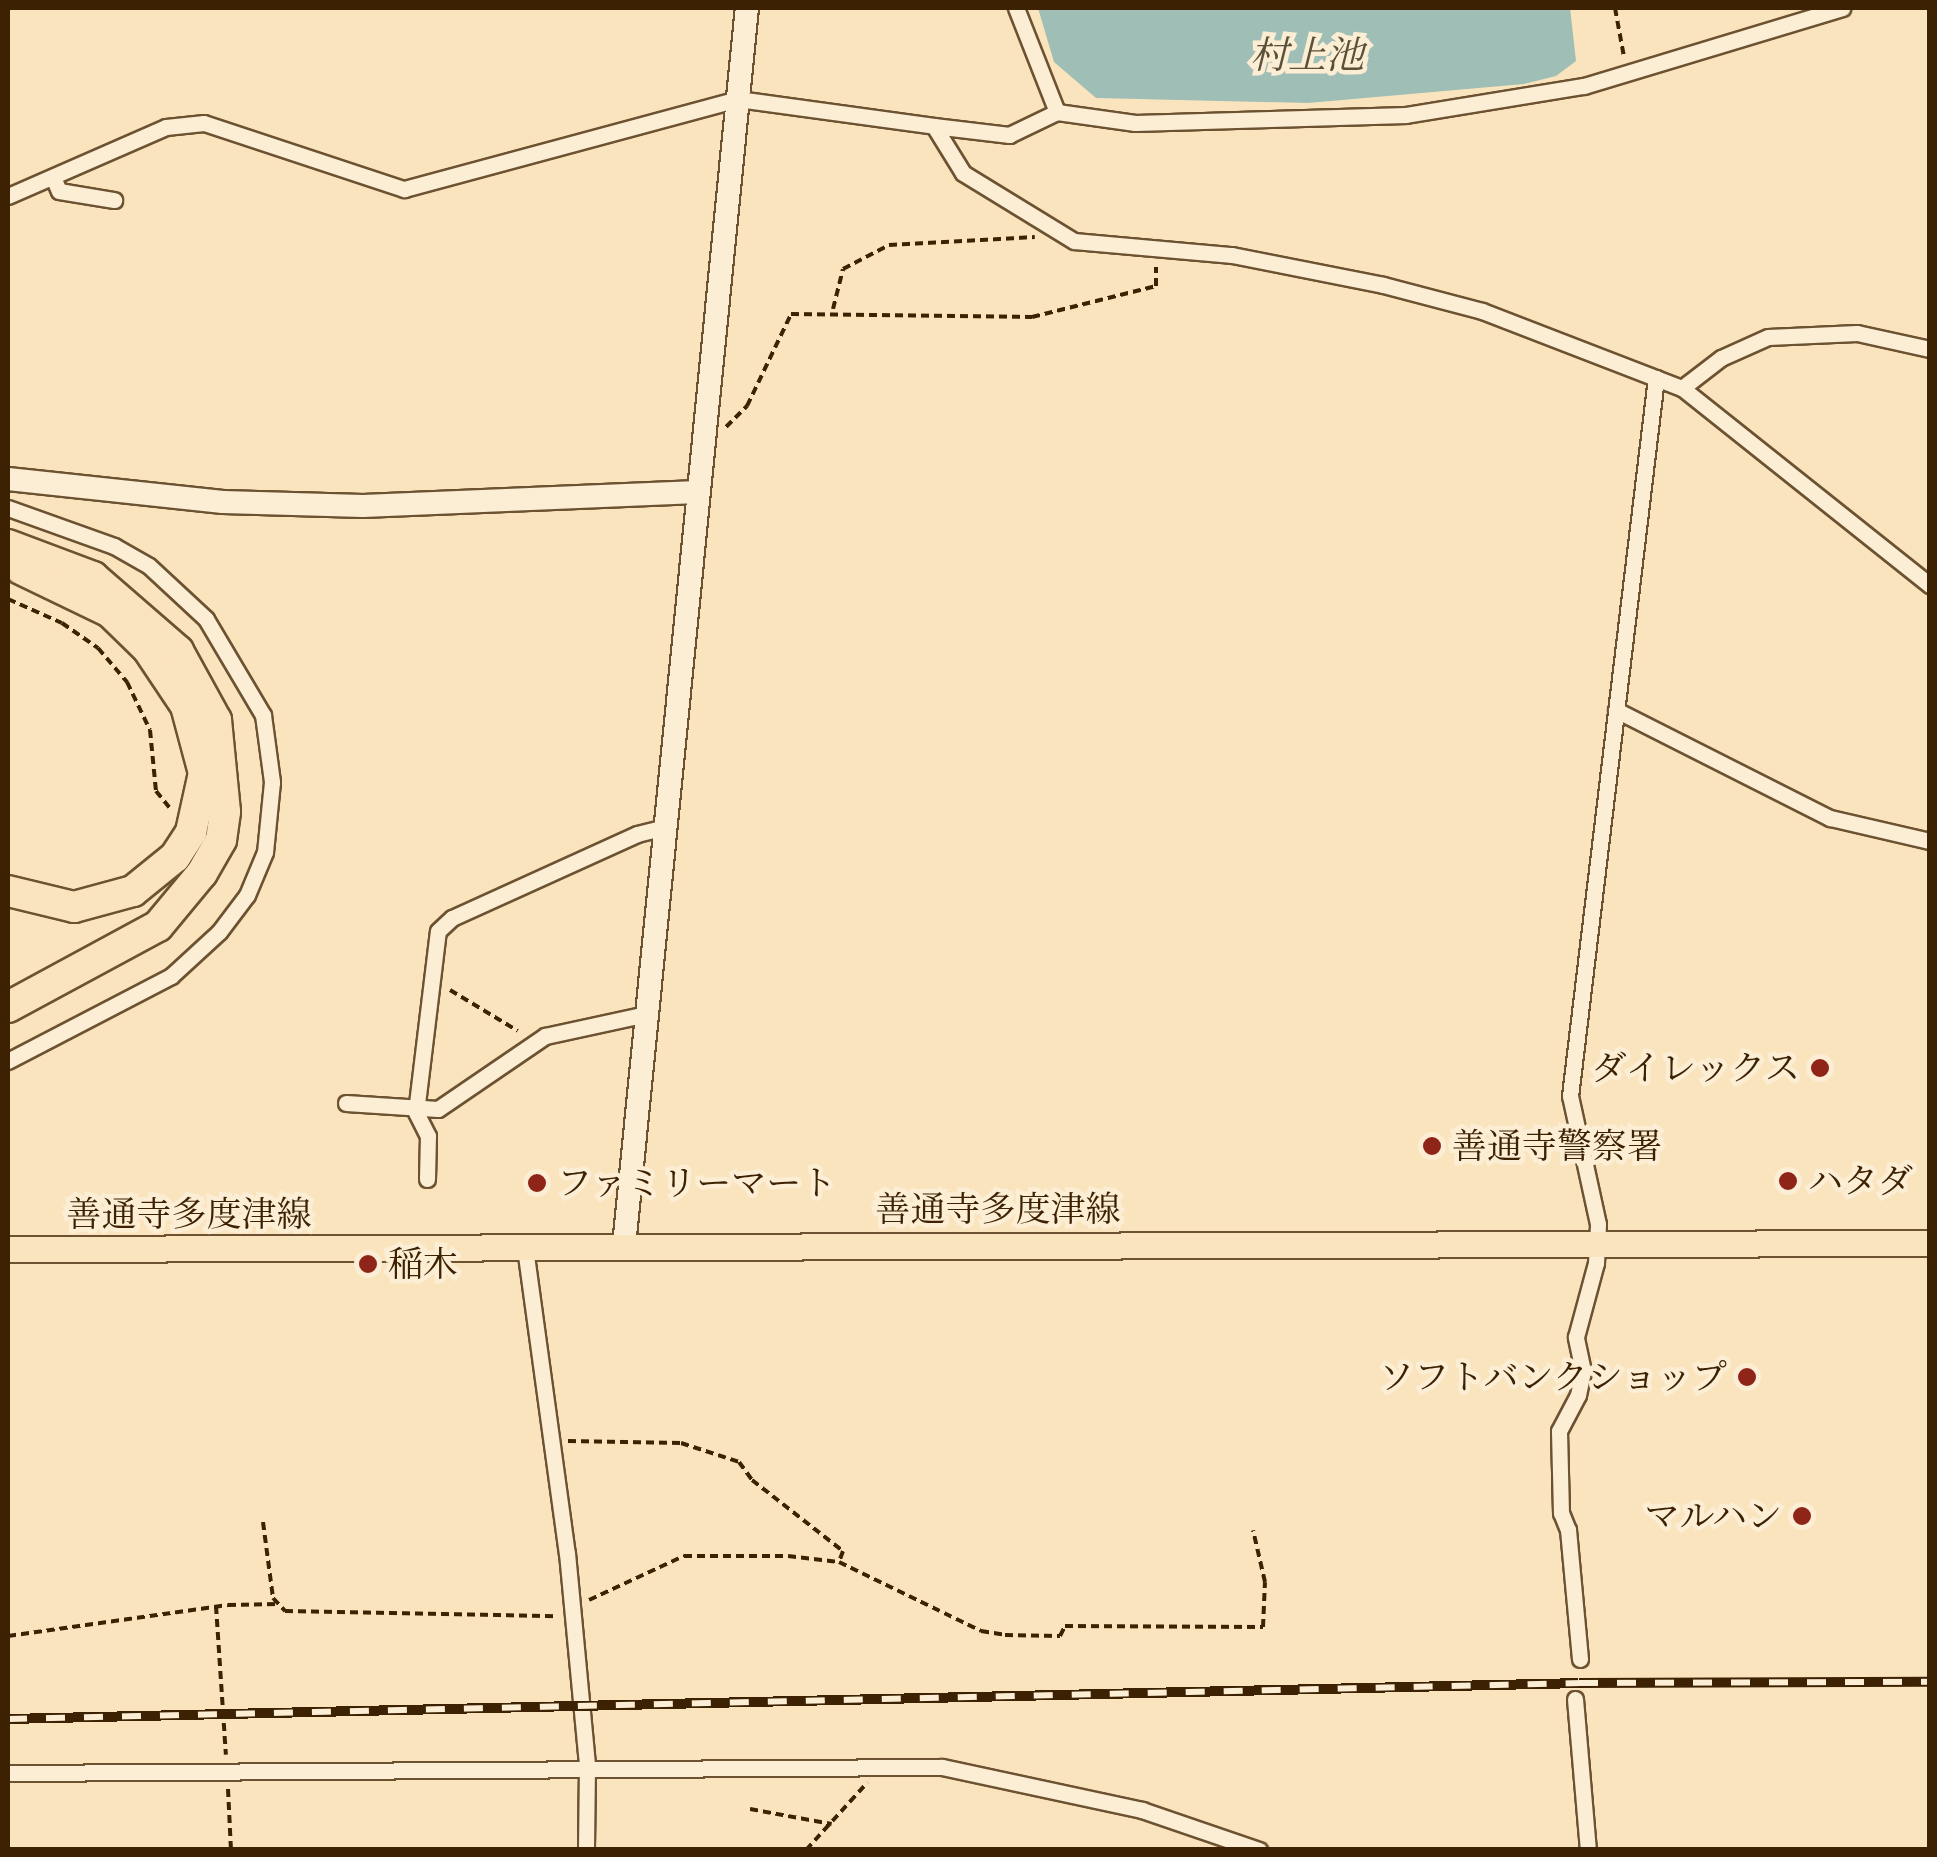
<!DOCTYPE html>
<meta charset="utf-8">
<style>
body{margin:0}
#map{position:relative;width:1937px;height:1857px;overflow:hidden;background:#fae4be;font-family:"Gentium Book Plus","Noto Serif JP",serif}
div>[style]{position:absolute}
[style*='--x']{left:calc(var(--x)*1px);top:calc(var(--y)*1px);width:calc(var(--w)*1px);rotate:calc(var(--a)*1deg)}
.water>*{inset:0;background:#9fbeb6}
.path>*{height:4px;margin-top:-2px;transform-origin:0;background:repeating-linear-gradient(90deg,#3c2202 0 8px,transparent 0 13px)}
.roads{filter:drop-shadow(2px 0 #6c5231) drop-shadow(-2px 0 #6c5231) drop-shadow(0 2px #6c5231) drop-shadow(0 -2px #6c5231)}
.street>*{height:15px;margin:-7.5px;padding:0 7.5px;transform-origin:7.5px;border-radius:7.5px;background:#fcedd5}
.secondary>*{height:22px;margin:-11px;padding:0 11px;transform-origin:11px;border-radius:11px;background:#fcedd5}
.primary>*{height:25px;margin:-12.5px;padding:0 12.5px;transform-origin:12.5px;border-radius:12.5px;background:#fae4be}
.highway>*{height:30px;margin:-15px;padding:0 15px;transform-origin:15px;border-radius:15px;background:#fae4be}
.rail>*{height:10px;margin-top:-5px;transform-origin:0;background:repeating-linear-gradient(90deg,#fcedd5 0 19px,#3c2202 0 38px);box-sizing:border-box;border-block:2px solid #3c2202}
.dots>*{width:28px;height:28px;translate:-50% -50%;box-sizing:border-box;border:5px solid #fcedd5;border-radius:50%}
span{translate:-50% -50%;white-space:nowrap;text-align:center;line-height:1.15;-webkit-text-stroke:9px #fcedd5;paint-order:stroke}
.poi-label{font-size:35px;color:#3c2202}
.right{translate:-100% -50%;text-align:right}
.left{translate:0 -50%;text-align:left}
.street-label{font-size:35px;color:#3c2202}
.water-label{font-size:38px;color:#5a5138;font-style:italic}
.frame{position:absolute;inset:0;border:10px solid #3c2202;pointer-events:none}
</style>
<div id="map">
<div class="water">
<i style="clip-path:polygon(1038px 8px,1570px 8px,1576px 61px,1556px 76px,1524px 84px,1308px 103px,1096px 98px,1054px 62px)"></i>
</div>
<div class="path">
<i style="--x:1615;--y:8;--w:50;--a:79.6"></i>
<i style="--x:833;--y:309;--w:41;--a:-76"></i>
<i style="--x:843;--y:269;--w:52;--a:-27.6"></i>
<i style="--x:889;--y:245;--w:146;--a:-3.1"></i>
<i style="--x:726;--y:427;--w:30;--a:-45"></i>
<i style="--x:747;--y:406;--w:102;--a:-64.4"></i>
<i style="--x:791;--y:314;--w:241;--a:0.7"></i>
<i style="--x:1032;--y:317;--w:128;--a:-14"></i>
<i style="--x:1156;--y:286;--w:19;--a:-90"></i>
<i style="--x:8;--y:599;--w:59;--a:24"></i>
<i style="--x:62;--y:623;--w:44;--a:34.8"></i>
<i style="--x:98;--y:648;--w:45;--a:49.5"></i>
<i style="--x:127;--y:682;--w:53;--a:64.4"></i>
<i style="--x:150;--y:730;--w:61;--a:84.4"></i>
<i style="--x:156;--y:791;--w:22;--a:51"></i>
<i style="--x:450;--y:990;--w:79;--a:31.1"></i>
<i style="--x:568;--y:1441;--w:113;--a:1"></i>
<i style="--x:681;--y:1443;--w:61;--a:18.1"></i>
<i style="--x:739;--y:1462;--w:22;--a:54"></i>
<i style="--x:752;--y:1480;--w:115;--a:38"></i>
<i style="--x:843;--y:1551;--w:12;--a:110"></i>
<i style="--x:263;--y:1522;--w:77;--a:82.5"></i>
<i style="--x:273;--y:1598;--w:18;--a:47"></i>
<i style="--x:285;--y:1611;--w:272;--a:1.1"></i>
<i style="--x:589;--y:1600;--w:105;--a:-24.9"></i>
<i style="--x:684;--y:1556;--w:104;--a:0"></i>
<i style="--x:788;--y:1556;--w:51;--a:6.7"></i>
<i style="--x:839;--y:1562;--w:158;--a:25.9"></i>
<i style="--x:981;--y:1631;--w:24;--a:9"></i>
<i style="--x:1005;--y:1635;--w:55;--a:1"></i>
<i style="--x:1060;--y:1636;--w:11;--a:-63"></i>
<i style="--x:1065;--y:1626;--w:198;--a:0.3"></i>
<i style="--x:1263;--y:1627;--w:45;--a:-87.5"></i>
<i style="--x:1265;--y:1582;--w:53;--a:-103"></i>
<i style="--x:216;--y:1606;--w:149;--a:86.2"></i>
<i style="--x:8;--y:1636;--w:222;--a:-8"></i>
<i style="--x:228;--y:1605;--w:50;--a:-1.1"></i>
<i style="--x:228;--y:1789;--w:61;--a:87.2"></i>
<i style="--x:750;--y:1809;--w:83;--a:10.4"></i>
<i style="--x:806;--y:1850;--w:91;--a:-47.7"></i>
</div>
<div class="roads">
<div class="street">
<i style="--x:1057;--y:112;--w:79;--a:8"></i>
<i style="--x:1135;--y:123;--w:271;--a:-1.7"></i>
<i style="--x:1406;--y:115;--w:180;--a:-9.3"></i>
<i style="--x:1584;--y:86;--w:270;--a:-16.8"></i>
<i style="--x:934;--y:126;--w:76;--a:6.8"></i>
<i style="--x:1009;--y:135;--w:53;--a:-25.6"></i>
<i style="--x:1057;--y:112;--w:112;--a:-111.5"></i>
<i style="--x:53;--y:177;--w:15;--a:67"></i>
<i style="--x:59;--y:191;--w:56;--a:9.3"></i>
<i style="--x:8;--y:196;--w:172;--a:-23.6"></i>
<i style="--x:166;--y:127;--w:38;--a:-6"></i>
<i style="--x:204;--y:123;--w:211;--a:18.3"></i>
<i style="--x:404;--y:189;--w:346;--a:-15.1"></i>
<i style="--x:738;--y:99;--w:198;--a:7.8"></i>
<i style="--x:934;--y:126;--w:55;--a:58.3"></i>
<i style="--x:963;--y:173;--w:130;--a:31.5"></i>
<i style="--x:1074;--y:241;--w:159;--a:5.1"></i>
<i style="--x:1232;--y:255;--w:154;--a:11.2"></i>
<i style="--x:1383;--y:285;--w:102;--a:14.7"></i>
<i style="--x:1482;--y:311;--w:214;--a:21.1"></i>
<i style="--x:1682;--y:388;--w:317;--a:38.5"></i>
<i style="--x:1682;--y:388;--w:49;--a:-37.6"></i>
<i style="--x:1721;--y:358;--w:51;--a:-24.1"></i>
<i style="--x:1768;--y:337;--w:89;--a:-2.6"></i>
<i style="--x:1857;--y:333;--w:75;--a:12.4"></i>
<i style="--x:8;--y:508;--w:113;--a:19.7"></i>
<i style="--x:114;--y:546;--w:40;--a:29.7"></i>
<i style="--x:149;--y:566;--w:78;--a:42.9"></i>
<i style="--x:206;--y:619;--w:112;--a:59.3"></i>
<i style="--x:263;--y:715;--w:68;--a:82.3"></i>
<i style="--x:272;--y:782;--w:70;--a:95.7"></i>
<i style="--x:265;--y:852;--w:47;--a:112.7"></i>
<i style="--x:247;--y:895;--w:46;--a:127.1"></i>
<i style="--x:219;--y:932;--w:65;--a:137.5"></i>
<i style="--x:171;--y:976;--w:184;--a:152.5"></i>
<i style="--x:1616;--y:710;--w:240;--a:26.8"></i>
<i style="--x:1830;--y:818;--w:103;--a:13"></i>
<i style="--x:346;--y:1103;--w:92;--a:3.7"></i>
<i style="--x:438;--y:1109;--w:130;--a:-34.3"></i>
<i style="--x:545;--y:1036;--w:104;--a:-12.2"></i>
<i style="--x:427;--y:1179;--w:43;--a:-88.7"></i>
<i style="--x:428;--y:1136;--w:27;--a:-117"></i>
<i style="--x:416;--y:1112;--w:182;--a:-83.1"></i>
<i style="--x:438;--y:931;--w:19;--a:-43"></i>
<i style="--x:452;--y:918;--w:203;--a:-24.4"></i>
<i style="--x:637;--y:834;--w:29;--a:-14"></i>
<i style="--x:525;--y:1248;--w:308;--a:82.2"></i>
<i style="--x:567;--y:1553;--w:214;--a:84.6"></i>
<i style="--x:587;--y:1766;--w:84;--a:90.7"></i>
<i style="--x:1580;--y:1659;--w:130;--a:-95.3"></i>
<i style="--x:1568;--y:1530;--w:18;--a:-112"></i>
<i style="--x:1561;--y:1513;--w:82;--a:-91.4"></i>
<i style="--x:1559;--y:1431;--w:41;--a:-62.2"></i>
<i style="--x:1578;--y:1395;--w:25;--a:-78"></i>
<i style="--x:1583;--y:1371;--w:35;--a:-102"></i>
<i style="--x:1576;--y:1337;--w:77;--a:-74.9"></i>
<i style="--x:1596;--y:1263;--w:39;--a:-87"></i>
<i style="--x:1598;--y:1224;--w:131;--a:-102.3"></i>
<i style="--x:1570;--y:1096;--w:723;--a:-83.17"></i>
<i style="--x:1575;--y:1699;--w:152;--a:85.1"></i>
<i style="--x:8;--y:1773;--w:934;--a:-0.37"></i>
<i style="--x:942;--y:1767;--w:205;--a:12.1"></i>
<i style="--x:1142;--y:1810;--w:124;--a:18.9"></i>
</div>
<div class="secondary">
<i style="--x:8;--y:479;--w:216;--a:6.1"></i>
<i style="--x:223;--y:502;--w:140;--a:1.6"></i>
<i style="--x:363;--y:506;--w:335;--a:-2.4"></i>
<i style="--x:624;--y:1246;--w:1244;--a:-84.33"></i>
</div>
<div class="primary">
<i style="--x:8;--y:1249;--w:1922;--a:-0.18"></i>
</div>
<div class="highway">
<i style="--x:8;--y:545;--w:91;--a:20.6"></i>
<i style="--x:93;--y:577;--w:113;--a:41"></i>
<i style="--x:178;--y:651;--w:79;--a:61.2"></i>
<i style="--x:216;--y:720;--w:92;--a:84.4"></i>
<i style="--x:225;--y:812;--w:28;--a:98"></i>
<i style="--x:221;--y:840;--w:38;--a:120"></i>
<i style="--x:202;--y:873;--w:69;--a:129.7"></i>
<i style="--x:158;--y:926;--w:170;--a:151.6"></i>
<i style="--x:8;--y:891;--w:68;--a:13.6"></i>
<i style="--x:74;--y:907;--w:61;--a:-15.2"></i>
<i style="--x:133;--y:891;--w:54;--a:-39"></i>
<i style="--x:175;--y:857;--w:30;--a:-57"></i>
<i style="--x:191;--y:832;--w:60;--a:-77.6"></i>
<i style="--x:204;--y:773;--w:69;--a:-105"></i>
<i style="--x:186;--y:706;--w:69;--a:-123.7"></i>
<i style="--x:148;--y:649;--w:53;--a:-135.8"></i>
<i style="--x:110;--y:612;--w:99;--a:-154.2"></i>
</div>
</div>
<div class="rail">
<i style="--x:8;--y:1719;--w:1571;--a:-1.31"></i>
<i style="--x:1579;--y:1683;--w:351;--a:-0.2"></i>
</div>
<div class="dots">
<i style="left:1820px;top:1068px;background:#8f2418"></i>
<i style="left:1432px;top:1146px;background:#8f2418"></i>
<i style="left:1788px;top:1181px;background:#8f2418"></i>
<i style="left:537px;top:1183px;background:#8f2418"></i>
<i style="left:368px;top:1264px;background:#8f2418"></i>
<i style="left:1747px;top:1377px;background:#8f2418"></i>
<i style="left:1802px;top:1516px;background:#8f2418"></i>
</div>
<div class="poi-label">
<span class="right" style="left:1800px;top:1068px">ダイレックス</span>
<span class="left" style="left:1452px;top:1146px">善通寺警察署</span>
<span class="left" style="left:1808px;top:1181px">ハタダ</span>
<span class="left" style="left:557px;top:1183px">ファミリーマート</span>
<span class="left" style="left:388px;top:1264px">稲木</span>
<span class="right" style="left:1727px;top:1377px">ソフトバンクショップ</span>
<span class="right" style="left:1782px;top:1516px">マルハン</span>
</div>
<div class="street-label">
<span style="left:998px;top:1209px">善通寺多度津線</span>
<span style="left:189px;top:1214px">善通寺多度津線</span>
</div>
<div class="water-label">
<span style="left:1307px;top:55px">村上池</span>
</div>
<div class="frame"></div>
</div>
